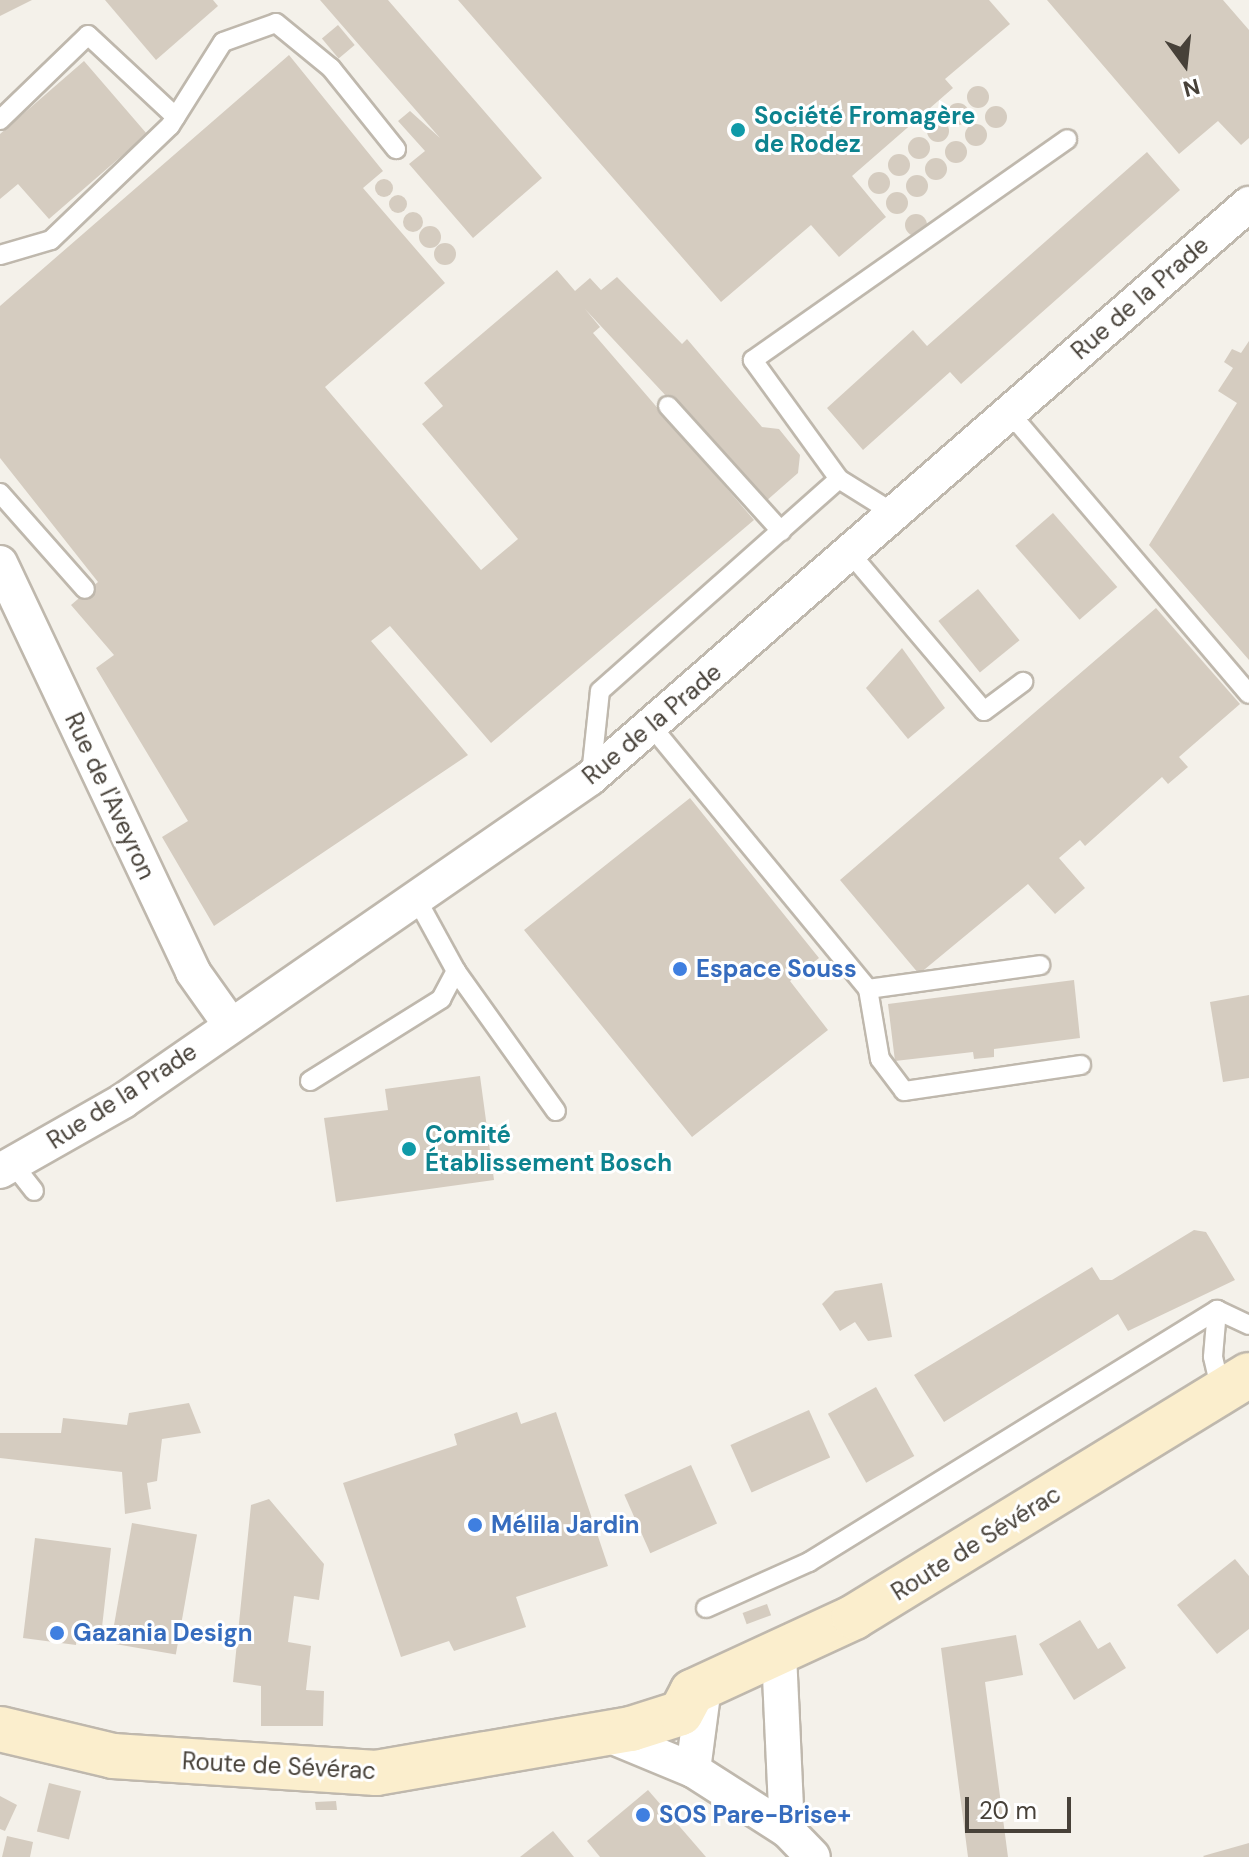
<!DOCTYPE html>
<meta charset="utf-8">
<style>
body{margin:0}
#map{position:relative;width:1249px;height:1857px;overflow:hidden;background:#f4f1ea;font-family:"DM Sans",sans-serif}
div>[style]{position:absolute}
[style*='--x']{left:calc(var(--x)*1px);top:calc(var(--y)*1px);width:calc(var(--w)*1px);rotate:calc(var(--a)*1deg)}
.building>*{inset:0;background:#d5ccc0;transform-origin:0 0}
.round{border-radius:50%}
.roads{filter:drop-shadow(2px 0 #bfb8ad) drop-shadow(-2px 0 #bfb8ad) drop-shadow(0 2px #bfb8ad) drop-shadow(0 -2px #bfb8ad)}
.service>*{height:18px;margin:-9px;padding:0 9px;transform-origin:9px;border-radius:9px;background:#fff}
.minor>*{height:34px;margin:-17px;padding:0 17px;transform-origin:17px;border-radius:17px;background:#fff}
.secondary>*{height:44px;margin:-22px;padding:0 22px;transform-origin:22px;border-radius:22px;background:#fbeecd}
.dots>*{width:22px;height:22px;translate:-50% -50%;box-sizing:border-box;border:4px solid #fff;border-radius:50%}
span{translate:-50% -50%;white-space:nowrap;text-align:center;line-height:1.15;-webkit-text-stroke:6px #fff;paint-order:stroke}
.culture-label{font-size:24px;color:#0d838f;font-weight:700}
.left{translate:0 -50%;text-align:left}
.street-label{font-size:24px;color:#474139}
.shop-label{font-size:24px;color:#366cbe;font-weight:700}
.north{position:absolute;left:1145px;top:24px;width:80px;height:80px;-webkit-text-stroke:6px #fff;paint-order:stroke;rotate:165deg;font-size:22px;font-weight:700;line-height:32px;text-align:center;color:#474139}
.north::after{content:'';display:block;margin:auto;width:28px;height:36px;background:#474139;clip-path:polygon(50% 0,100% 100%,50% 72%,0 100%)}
.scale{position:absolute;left:965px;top:1797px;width:106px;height:36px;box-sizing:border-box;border:4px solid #474139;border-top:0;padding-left:10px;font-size:24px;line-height:28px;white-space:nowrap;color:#474139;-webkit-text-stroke:6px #fff;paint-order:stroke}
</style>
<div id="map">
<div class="building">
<i style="clip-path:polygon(0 0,32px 0,0 16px)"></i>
<i style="clip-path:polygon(105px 0,213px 0,218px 6px,156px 60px)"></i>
<i style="clip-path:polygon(320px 0,388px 0,542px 178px,473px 238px,409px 164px,425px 151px,398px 121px,410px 111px,440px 138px)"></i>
<i style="clip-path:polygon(458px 0,989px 0,1010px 24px,945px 79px,953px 88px,852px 176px,886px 217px,839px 257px,811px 225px,721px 302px)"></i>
<i style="clip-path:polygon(1047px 0,1223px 0,1249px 30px,1249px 138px,1241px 145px,1218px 121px,1179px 154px)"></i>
<i style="left:338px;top:25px;width:26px;height:21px;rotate:50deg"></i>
<i style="clip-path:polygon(289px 55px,383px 171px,363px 188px,445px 283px,325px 387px,481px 570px,518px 539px,422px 424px,443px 406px,424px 383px,557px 270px,575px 291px,590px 278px,601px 290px,617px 277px,682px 344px,687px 339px,762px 427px,779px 429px,800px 455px,798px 473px,765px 502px,585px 309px,600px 327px,593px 333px,754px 520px,491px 743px,390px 626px,371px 641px,468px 755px,214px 926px,162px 837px,188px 821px,96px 668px,114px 655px,71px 605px,98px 582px,0 458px,0 306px)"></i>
<i style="clip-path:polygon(84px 61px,147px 134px,49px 219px,18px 184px,0 199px,0 134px)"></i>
<i class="round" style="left:967px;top:86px;width:22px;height:22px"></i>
<i class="round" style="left:947px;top:103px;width:22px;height:22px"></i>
<i class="round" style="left:985px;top:106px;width:22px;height:22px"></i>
<i class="round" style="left:927px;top:120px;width:22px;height:22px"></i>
<i class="round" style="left:965px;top:124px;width:22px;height:22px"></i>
<i class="round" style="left:908px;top:137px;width:22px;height:22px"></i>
<i class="round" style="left:945px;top:141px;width:22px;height:22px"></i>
<i style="clip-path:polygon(1147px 152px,1180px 190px,961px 384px,950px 372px,863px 450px,827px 408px,913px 330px,927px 346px)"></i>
<i class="round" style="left:888px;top:154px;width:22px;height:22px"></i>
<i class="round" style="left:925px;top:158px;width:22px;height:22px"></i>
<i class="round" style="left:868px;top:172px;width:22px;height:22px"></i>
<i class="round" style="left:906px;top:175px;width:22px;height:22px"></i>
<i class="round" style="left:375px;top:179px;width:18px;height:18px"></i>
<i class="round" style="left:886px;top:192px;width:22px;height:22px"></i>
<i class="round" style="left:389px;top:195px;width:18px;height:18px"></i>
<i class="round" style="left:403px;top:212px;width:20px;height:20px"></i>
<i class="round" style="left:905px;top:214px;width:22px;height:22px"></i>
<i class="round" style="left:419px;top:226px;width:22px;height:22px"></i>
<i class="round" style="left:434px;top:243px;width:22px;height:22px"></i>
<i style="clip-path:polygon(1249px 341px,1249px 660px,1149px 545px,1237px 403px,1218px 391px,1233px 368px,1224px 362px,1232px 349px,1241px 353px)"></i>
<i style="left:1053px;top:513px;width:98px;height:50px;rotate:49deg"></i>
<i style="left:978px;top:589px;width:66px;height:51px;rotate:51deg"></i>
<i style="clip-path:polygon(1156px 608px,1240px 704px,1179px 757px,1188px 767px,1168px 784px,1162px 777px,1085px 846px,1080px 840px,1059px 858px,1085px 888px,1055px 914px,1028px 884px,919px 974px,840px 880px)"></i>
<i style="clip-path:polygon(902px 648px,945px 708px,908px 739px,866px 688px)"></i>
<i style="clip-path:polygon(690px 798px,819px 958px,790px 981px,828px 1030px,692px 1137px,524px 930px)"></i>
<i style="clip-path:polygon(1074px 980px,1080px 1038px,994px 1049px,994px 1057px,974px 1059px,973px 1052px,895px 1061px,888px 1004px)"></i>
<i style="clip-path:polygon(1249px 995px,1249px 1078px,1223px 1082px,1210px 1002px)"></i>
<i style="clip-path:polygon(480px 1076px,494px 1180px,336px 1202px,324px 1118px,388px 1110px,385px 1089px)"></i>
<i style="clip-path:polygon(1194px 1230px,1206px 1232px,1235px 1280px,1128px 1331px,1118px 1314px,944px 1422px,914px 1375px,1092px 1267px,1100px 1280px,1112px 1280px)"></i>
<i style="clip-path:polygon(882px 1283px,892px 1337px,868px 1341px,855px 1322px,840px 1331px,822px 1304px,835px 1291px)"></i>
<i style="left:876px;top:1387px;width:79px;height:55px;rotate:61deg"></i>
<i style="clip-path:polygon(189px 1403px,201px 1433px,162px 1439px,157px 1481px,147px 1483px,151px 1509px,125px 1514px,122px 1472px,0 1458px,0 1433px,61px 1433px,63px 1418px,127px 1425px,129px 1413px)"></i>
<i style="left:809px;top:1410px;width:52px;height:86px;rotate:66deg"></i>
<i style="clip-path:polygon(517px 1412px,521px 1424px,556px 1412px,608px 1566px,516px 1597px,526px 1627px,454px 1651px,449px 1641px,401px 1657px,343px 1483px,457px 1445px,454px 1434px)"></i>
<i style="left:691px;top:1465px;width:64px;height:73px;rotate:66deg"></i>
<i style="clip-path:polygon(269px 1499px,324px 1564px,319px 1600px,294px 1596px,288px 1642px,311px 1646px,306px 1690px,324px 1691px,323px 1726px,261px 1726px,261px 1686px,233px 1682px,251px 1505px)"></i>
<i style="left:132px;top:1523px;width:66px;height:122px;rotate:10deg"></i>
<i style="clip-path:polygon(35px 1538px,111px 1548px,101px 1636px,77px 1634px,76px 1645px,23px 1638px)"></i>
<i style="clip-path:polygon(1235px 1559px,1249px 1576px,1249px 1629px,1217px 1654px,1177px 1605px)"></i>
<i style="left:767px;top:1604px;width:12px;height:26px;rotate:70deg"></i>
<i style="clip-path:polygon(1080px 1620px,1098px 1649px,1110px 1642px,1126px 1668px,1074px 1700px,1039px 1644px)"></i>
<i style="clip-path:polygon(1016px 1635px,1023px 1675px,985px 1682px,1008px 1857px,968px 1857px,941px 1648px)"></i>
<i style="left:49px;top:1783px;width:33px;height:50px;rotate:14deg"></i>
<i style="clip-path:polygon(648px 1790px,706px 1857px,600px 1857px,587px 1841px)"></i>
<i style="clip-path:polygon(0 1796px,17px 1805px,5px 1831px,0 1829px)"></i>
<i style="clip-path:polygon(336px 1801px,337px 1810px,316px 1810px,315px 1802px)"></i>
<i style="clip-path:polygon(553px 1831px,574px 1857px,520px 1857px)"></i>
<i style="clip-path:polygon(7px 1836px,33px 1842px,30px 1857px,2px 1857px)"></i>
<i style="clip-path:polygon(1249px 1843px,1249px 1857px,1204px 1857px,1203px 1856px)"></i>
</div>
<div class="roads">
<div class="service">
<i style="--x:0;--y:120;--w:122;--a:-44"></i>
<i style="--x:88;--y:35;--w:120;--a:43"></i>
<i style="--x:0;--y:255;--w:53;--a:-16.4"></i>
<i style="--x:51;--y:240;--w:165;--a:-43.8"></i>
<i style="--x:170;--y:126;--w:99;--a:-57.8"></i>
<i style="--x:223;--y:42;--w:56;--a:-19.7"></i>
<i style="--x:276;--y:23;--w:71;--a:39.3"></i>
<i style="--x:331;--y:68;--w:104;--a:51.3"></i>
<i style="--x:668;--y:406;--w:169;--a:47.9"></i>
<i style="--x:1009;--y:412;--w:370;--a:49.6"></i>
<i style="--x:0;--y:493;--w:128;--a:48.5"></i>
<i style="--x:895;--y:514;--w:66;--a:-148"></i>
<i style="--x:839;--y:479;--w:147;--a:-125.9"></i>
<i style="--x:753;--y:360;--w:384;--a:-35.1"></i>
<i style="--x:850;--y:553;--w:207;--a:49.7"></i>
<i style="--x:984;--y:711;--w:49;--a:-36.6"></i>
<i style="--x:652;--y:727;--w:340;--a:50.5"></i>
<i style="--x:868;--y:989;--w:71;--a:80.3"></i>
<i style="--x:880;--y:1059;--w:40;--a:53"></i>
<i style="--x:904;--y:1091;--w:179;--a:-8.4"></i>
<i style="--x:591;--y:775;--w:84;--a:-83.9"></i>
<i style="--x:600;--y:691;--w:319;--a:-41.6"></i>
<i style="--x:456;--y:971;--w:172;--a:54.5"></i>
<i style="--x:868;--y:989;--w:174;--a:-7.9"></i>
<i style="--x:310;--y:1081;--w:155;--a:-32"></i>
<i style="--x:441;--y:999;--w:32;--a:-62"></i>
<i style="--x:456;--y:971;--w:83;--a:-118.7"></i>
<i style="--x:13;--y:1164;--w:34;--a:52"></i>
<i style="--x:1217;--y:1310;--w:47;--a:94.9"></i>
<i style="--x:1213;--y:1357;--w:37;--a:77"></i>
<i style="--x:706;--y:1608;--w:113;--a:-24.1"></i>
<i style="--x:809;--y:1562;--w:480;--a:-31.7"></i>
<i style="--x:1217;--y:1310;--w:35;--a:25"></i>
</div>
<div class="minor">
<i style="--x:0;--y:563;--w:452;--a:64.7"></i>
<i style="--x:193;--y:972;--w:64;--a:54.6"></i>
<i style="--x:0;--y:1171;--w:142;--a:-29.6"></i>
<i style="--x:123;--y:1101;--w:568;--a:-34.67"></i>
<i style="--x:590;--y:778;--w:874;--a:-41.06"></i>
<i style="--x:779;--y:1654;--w:176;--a:87.4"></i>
<i style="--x:606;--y:1734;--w:94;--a:22.5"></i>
<i style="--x:693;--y:1770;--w:112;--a:32.6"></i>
<i style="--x:787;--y:1830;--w:37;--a:46"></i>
<i style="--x:693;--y:1770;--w:84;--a:-82.5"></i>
</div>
<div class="secondary">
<i style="--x:0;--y:1729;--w:116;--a:13.4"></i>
<i style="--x:113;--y:1756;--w:264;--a:3.7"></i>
<i style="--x:376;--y:1773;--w:259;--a:-9.8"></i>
<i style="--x:631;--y:1729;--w:52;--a:-17.7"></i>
<i style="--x:681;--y:1713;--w:24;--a:-62"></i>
<i style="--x:692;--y:1692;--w:179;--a:-24.8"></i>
<i style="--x:854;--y:1617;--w:463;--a:-31.5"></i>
</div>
</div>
<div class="dots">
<i style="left:738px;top:130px;background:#0f9aa8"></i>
<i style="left:680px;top:969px;background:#3f7fe0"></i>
<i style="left:409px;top:1149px;background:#0f9aa8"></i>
<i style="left:475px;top:1525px;background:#3f7fe0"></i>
<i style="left:57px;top:1633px;background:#3f7fe0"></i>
<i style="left:643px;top:1815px;background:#3f7fe0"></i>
</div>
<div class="culture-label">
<span class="left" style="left:754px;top:130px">Société Fromagère<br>de Rodez</span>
<span class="left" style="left:425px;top:1149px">Comité<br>Établissement Bosch</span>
</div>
<div class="street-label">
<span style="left:1140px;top:298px;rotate:-41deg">Rue de la Prade</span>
<span style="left:652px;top:724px;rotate:-40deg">Rue de la Prade</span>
<span style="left:110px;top:796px;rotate:65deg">Rue de l'Aveyron</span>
<span style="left:122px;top:1096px;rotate:-33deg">Rue de la Prade</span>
<span style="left:976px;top:1543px;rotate:-32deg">Route de Sévérac</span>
<span style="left:279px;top:1766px;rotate:3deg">Route de Sévérac</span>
</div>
<div class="shop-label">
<span class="left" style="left:696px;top:969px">Espace Souss</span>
<span class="left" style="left:491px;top:1525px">Mélila Jardin</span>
<span class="left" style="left:73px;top:1633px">Gazania Design</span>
<span class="left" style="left:659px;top:1815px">SOS Pare-Brise+</span>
</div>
<div class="north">N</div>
<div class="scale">20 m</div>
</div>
